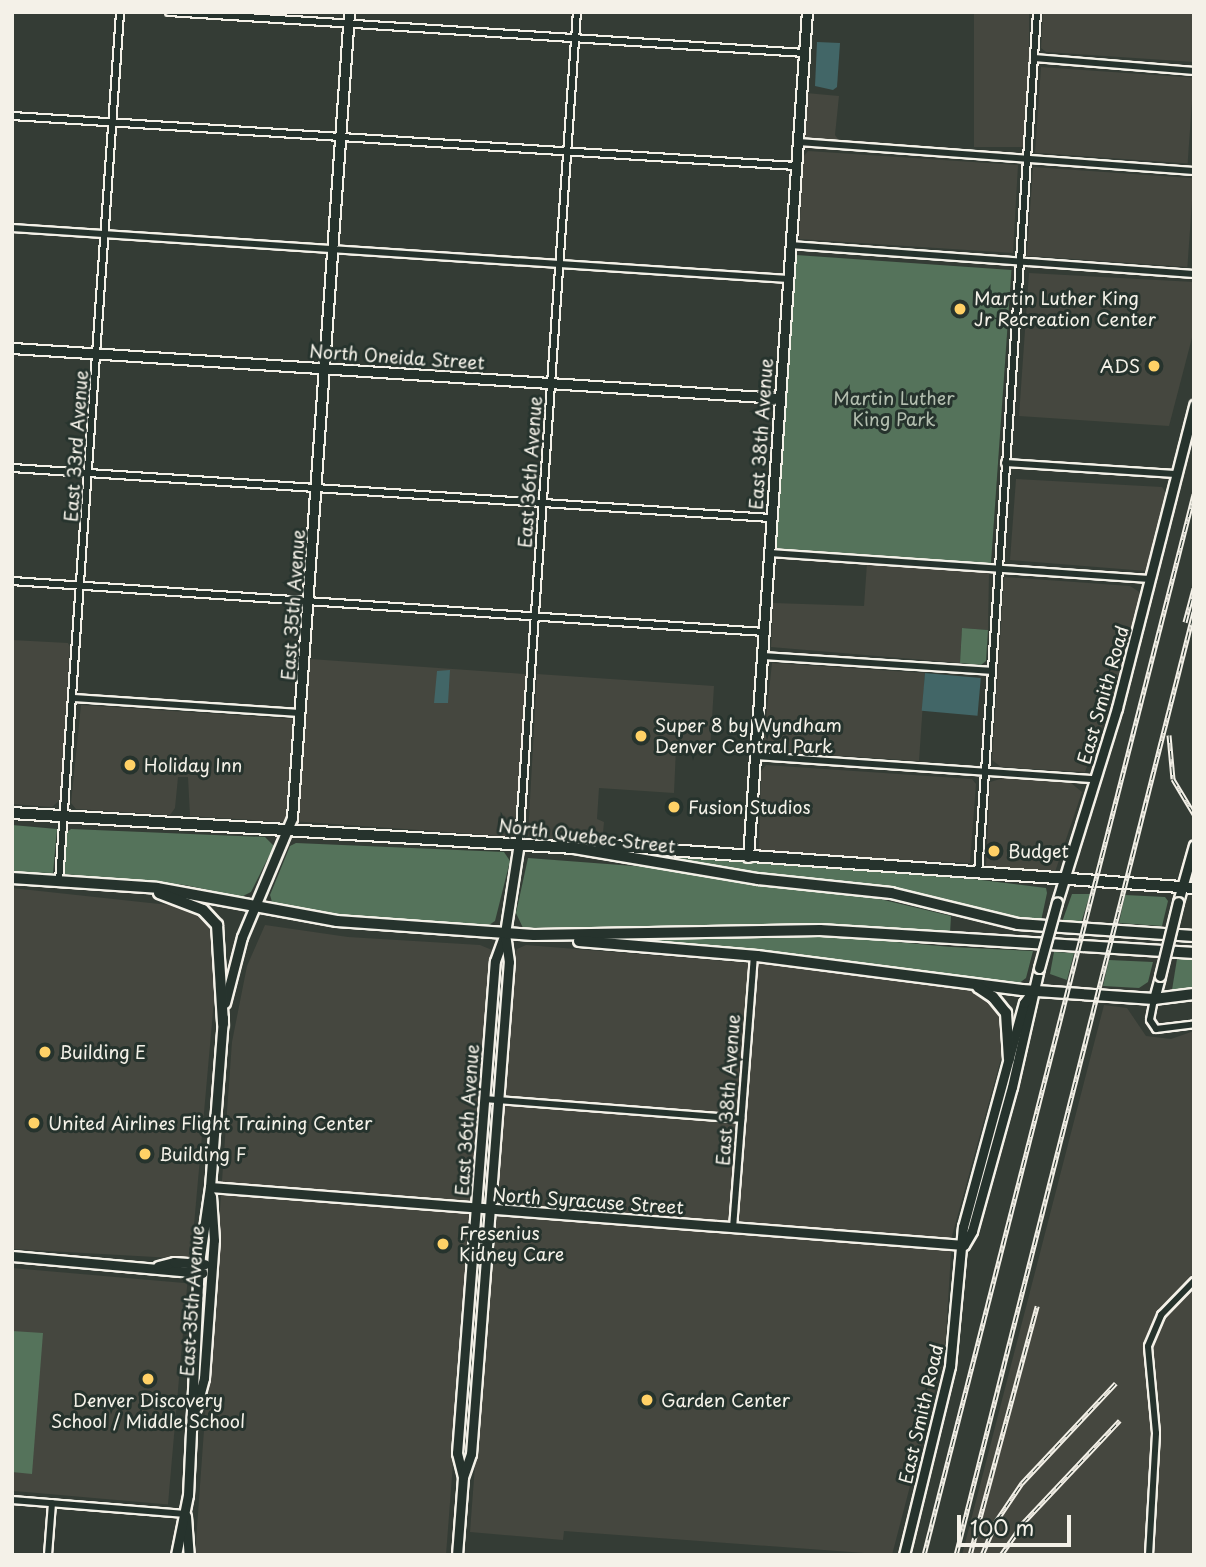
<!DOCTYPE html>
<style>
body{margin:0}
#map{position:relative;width:1206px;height:1567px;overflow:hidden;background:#343c35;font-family:"Playpen Sans",sans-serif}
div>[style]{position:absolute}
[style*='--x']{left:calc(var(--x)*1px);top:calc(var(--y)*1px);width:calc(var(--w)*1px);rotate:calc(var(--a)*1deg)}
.built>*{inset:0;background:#45473f;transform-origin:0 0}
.green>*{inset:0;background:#55735b;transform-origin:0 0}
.water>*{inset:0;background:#426667;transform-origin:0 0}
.roads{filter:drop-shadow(2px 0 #f4f1e8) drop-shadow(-2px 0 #f4f1e8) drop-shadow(0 2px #f4f1e8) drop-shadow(0 -2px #f4f1e8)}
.street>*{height:6px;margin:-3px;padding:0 3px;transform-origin:3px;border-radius:3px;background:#26332d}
.secondary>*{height:9px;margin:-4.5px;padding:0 4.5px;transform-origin:4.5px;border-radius:4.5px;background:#26332d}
.primary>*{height:10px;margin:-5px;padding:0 5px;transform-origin:5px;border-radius:5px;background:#26332d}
.rail>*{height:5px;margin-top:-2.5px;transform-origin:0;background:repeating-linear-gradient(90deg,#26332d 0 8px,#f4f1e8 0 16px);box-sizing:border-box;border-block:2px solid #f4f1e8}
.bridges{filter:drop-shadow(2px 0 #f4f1e8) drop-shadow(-2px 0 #f4f1e8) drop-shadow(0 2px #f4f1e8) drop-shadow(0 -2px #f4f1e8)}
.secondary-bridge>*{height:9px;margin:-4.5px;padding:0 4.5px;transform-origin:4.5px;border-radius:4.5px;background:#26332d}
.dots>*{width:19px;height:19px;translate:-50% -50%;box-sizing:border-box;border:4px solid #26332d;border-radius:50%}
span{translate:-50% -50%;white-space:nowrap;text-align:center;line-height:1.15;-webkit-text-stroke:6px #26332d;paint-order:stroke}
.poi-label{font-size:18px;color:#f4f1e8}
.left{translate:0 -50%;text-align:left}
.right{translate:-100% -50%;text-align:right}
.street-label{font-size:18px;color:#f4f1e8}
.park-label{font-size:18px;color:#b4bfb0}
.frame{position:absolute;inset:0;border:14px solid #f4f1e8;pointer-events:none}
.scale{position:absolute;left:957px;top:1515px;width:114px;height:32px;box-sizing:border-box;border:4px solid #f4f1e8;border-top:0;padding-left:9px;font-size:21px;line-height:24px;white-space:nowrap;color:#f4f1e8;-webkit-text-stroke:5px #26332d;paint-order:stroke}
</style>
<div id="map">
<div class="built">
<i style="left:974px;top:12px;width:55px;height:135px"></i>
<i style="clip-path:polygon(1043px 12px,1194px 12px,1194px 62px,1046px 52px,1041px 48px)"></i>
<i style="left:1041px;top:67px;width:153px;height:86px;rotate:4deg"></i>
<i style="clip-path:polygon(806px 93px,839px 96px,835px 135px,840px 142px,805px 138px)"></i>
<i style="clip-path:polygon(808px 151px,1018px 165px,1013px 253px,799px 239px,803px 157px)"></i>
<i style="left:1033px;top:167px;width:161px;height:89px;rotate:4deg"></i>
<i style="clip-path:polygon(1029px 273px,1194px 282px,1194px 330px,1169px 426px,1019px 416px)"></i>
<i style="clip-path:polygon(1016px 479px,1162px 487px,1166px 493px,1146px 571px,1010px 560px)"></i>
<i style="clip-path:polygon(867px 563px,989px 573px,988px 630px,962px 628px,960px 663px,771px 647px,773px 603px,864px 606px)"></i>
<i style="clip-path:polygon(1004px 577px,1130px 586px,1141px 593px,1116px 688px,1085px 772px,1001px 767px,992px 760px)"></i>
<i style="clip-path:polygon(12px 640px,68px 643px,70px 647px,60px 800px,52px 807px,12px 804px)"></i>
<i style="left:310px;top:659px;width:217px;height:163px;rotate:4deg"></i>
<i style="clip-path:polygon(772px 663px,925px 673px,919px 761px,767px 751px,763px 745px)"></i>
<i style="clip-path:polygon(537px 674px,714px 686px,710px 751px,676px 748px,674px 793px,599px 788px,597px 819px,604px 822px,602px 844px,528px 836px)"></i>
<i style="clip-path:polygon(81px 705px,293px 719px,288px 816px,283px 822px,190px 816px,188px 777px,178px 777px,175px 808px,170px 815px,76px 809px,71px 803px)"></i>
<i style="clip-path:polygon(766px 765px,972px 779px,976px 784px,970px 863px,759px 853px,761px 771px)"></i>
<i style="clip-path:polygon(1007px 777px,1071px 783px,1082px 792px,1055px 872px,986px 866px,990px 782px)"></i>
<i style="clip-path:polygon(12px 888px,187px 907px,213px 922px,218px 955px,191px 1259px,12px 1249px)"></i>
<i style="clip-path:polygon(265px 925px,348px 937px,480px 945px,492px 950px,446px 1555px,195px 1555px,232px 1042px,247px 966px)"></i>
<i style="clip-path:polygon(526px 945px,762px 964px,972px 989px,1003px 1013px,1002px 1055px,952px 1236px,945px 1352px,892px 1555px,564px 1531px,563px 1540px,470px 1532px,513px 958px,517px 949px)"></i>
<i style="clip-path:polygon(1104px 1005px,1127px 1008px,1146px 1036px,1171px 1039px,1194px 1031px,1194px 1555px,962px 1555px)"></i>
<i style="left:12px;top:1268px;width:176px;height:222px;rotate:5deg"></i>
</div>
<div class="green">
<i style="left:796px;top:255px;width:216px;height:294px;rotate:4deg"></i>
<i style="clip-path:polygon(962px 628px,988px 630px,986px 661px,981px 665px,960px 663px)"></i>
<i style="clip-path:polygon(12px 825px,57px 829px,53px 873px,12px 872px)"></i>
<i style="clip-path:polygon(71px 829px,265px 837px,274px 846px,251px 892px,241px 897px,185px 885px,64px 874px,67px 832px)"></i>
<i style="clip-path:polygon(296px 843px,504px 852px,510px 861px,495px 921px,489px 925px,347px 916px,272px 902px,270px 895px,290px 846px)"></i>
<i style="clip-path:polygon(672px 857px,973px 879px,1046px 888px,1047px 893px,1041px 921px,981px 911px,894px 887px,738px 870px)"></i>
<i style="clip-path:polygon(528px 858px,660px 868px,745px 884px,867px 896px,951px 916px,950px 933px,808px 924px,523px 928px,516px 913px)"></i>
<i style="clip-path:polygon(1072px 894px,1090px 894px,1081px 923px,1062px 922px)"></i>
<i style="clip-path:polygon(1125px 895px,1165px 897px,1168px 901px,1162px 926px,1119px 923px)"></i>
<i style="clip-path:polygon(830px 936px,951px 947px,1033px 951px,1026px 978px,1018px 984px,627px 940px)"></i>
<i style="clip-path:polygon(1054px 952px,1074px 953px,1067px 980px,1050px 974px)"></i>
<i style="clip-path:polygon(1177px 959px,1194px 959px,1194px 989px,1172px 990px)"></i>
<i style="clip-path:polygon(1109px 960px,1153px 962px,1148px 982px,1139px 988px,1103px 986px)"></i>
<i style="clip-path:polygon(12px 1331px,43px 1333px,32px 1474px,12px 1472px)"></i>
</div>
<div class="water">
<i style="clip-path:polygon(817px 42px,840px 43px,837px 87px,833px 90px,815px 86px)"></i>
<i style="clip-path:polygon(450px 670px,448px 703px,434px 703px,437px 671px)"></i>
<i style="left:925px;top:673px;width:56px;height:38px;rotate:5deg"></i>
</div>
<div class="roads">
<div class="street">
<i style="--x:169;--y:12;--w:636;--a:3.69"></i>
<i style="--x:1034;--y:58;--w:161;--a:4.6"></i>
<i style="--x:12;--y:116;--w:786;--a:3.65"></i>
<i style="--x:798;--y:142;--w:397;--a:4.2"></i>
<i style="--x:12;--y:228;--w:778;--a:3.76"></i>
<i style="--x:790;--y:245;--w:405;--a:4.1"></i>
<i style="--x:1005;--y:463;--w:171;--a:3.7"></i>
<i style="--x:12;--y:468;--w:761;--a:3.77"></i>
<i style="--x:769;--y:553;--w:382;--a:3.9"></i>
<i style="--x:12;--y:581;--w:754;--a:3.88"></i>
<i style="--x:762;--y:656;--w:229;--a:3.7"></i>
<i style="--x:73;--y:698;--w:228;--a:3.8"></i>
<i style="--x:755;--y:756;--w:341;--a:3.9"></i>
<i style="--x:519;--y:843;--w:833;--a:-86.01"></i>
<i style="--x:978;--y:874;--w:864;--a:-86.08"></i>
<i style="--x:59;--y:881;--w:871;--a:-85.98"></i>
<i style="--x:1154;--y:999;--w:21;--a:101"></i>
<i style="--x:1150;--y:1020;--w:11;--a:56"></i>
<i style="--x:1156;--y:1029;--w:38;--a:-7"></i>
<i style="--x:484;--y:1099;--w:258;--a:4.4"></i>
<i style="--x:733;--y:1228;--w:274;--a:-85.6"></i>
<i style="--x:12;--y:1500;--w:174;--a:4.6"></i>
<i style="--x:48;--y:1555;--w:52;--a:-85.6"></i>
<i style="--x:1149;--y:1555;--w:122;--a:-86.7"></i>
<i style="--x:1156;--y:1433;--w:87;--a:-95.3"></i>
<i style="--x:1148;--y:1346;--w:34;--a:-67"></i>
<i style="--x:1161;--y:1315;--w:47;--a:-45.9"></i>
</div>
<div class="secondary">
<i style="--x:12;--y:348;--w:769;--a:3.73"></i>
<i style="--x:748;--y:857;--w:847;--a:-86.01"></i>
<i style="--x:1057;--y:902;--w:203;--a:-72.8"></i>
<i style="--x:1117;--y:708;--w:313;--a:-75.7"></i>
<i style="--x:1178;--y:902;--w:59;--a:-74.3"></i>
<i style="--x:1154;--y:999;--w:24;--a:-75"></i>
<i style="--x:225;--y:1003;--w:68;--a:-75.6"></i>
<i style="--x:242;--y:937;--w:129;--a:-67.2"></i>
<i style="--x:292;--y:818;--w:808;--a:-85.95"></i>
<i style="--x:210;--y:1187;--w:756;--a:4.4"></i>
<i style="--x:964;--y:1245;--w:16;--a:-60"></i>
<i style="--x:972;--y:1231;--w:149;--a:-74.5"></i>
<i style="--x:1012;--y:1087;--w:122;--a:-77.2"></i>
<i style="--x:12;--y:1256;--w:191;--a:5.1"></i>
<i style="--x:158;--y:1266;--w:16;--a:-14"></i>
<i style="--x:174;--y:1262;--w:31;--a:4"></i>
<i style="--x:196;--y:1408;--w:31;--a:-75"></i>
<i style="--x:204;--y:1378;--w:138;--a:-85.9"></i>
<i style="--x:214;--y:1240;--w:44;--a:-93.9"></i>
<i style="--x:463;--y:1477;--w:25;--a:-104"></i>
<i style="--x:457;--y:1453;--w:493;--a:-85.6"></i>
<i style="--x:495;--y:961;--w:30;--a:-70"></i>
<i style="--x:505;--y:933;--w:91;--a:-81.2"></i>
<i style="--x:186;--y:1516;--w:39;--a:86"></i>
<i style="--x:176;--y:1555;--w:61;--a:-78.7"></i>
<i style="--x:188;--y:1495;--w:232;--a:-87.3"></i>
<i style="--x:199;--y:1263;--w:77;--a:-81.8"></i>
<i style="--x:210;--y:1187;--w:170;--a:-85.6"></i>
<i style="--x:457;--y:1555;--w:78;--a:-85.6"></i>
<i style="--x:463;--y:1477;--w:24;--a:-71"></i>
<i style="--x:471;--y:1454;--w:493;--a:-85.6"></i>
<i style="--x:509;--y:962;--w:29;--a:-98"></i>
<i style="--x:904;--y:1555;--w:195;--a:-76.3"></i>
<i style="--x:950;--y:1366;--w:140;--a:-84.7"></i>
<i style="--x:963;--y:1227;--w:232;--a:-74.8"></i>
<i style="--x:1024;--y:1003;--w:15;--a:-53"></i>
</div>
<div class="primary">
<i style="--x:12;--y:813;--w:563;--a:3.56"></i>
<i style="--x:574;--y:848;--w:187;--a:9.6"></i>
<i style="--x:758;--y:879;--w:134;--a:6"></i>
<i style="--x:891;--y:893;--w:131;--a:13.7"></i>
<i style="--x:1018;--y:924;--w:176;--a:3.9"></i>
<i style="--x:600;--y:845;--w:596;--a:4.14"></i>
<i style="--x:12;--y:878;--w:145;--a:3.9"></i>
<i style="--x:157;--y:888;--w:183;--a:10.4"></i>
<i style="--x:337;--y:921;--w:197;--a:4.1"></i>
<i style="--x:534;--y:935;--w:286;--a:-1"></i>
<i style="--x:820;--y:930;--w:375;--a:3.5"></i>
<i style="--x:159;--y:893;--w:47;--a:21.1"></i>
<i style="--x:203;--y:910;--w:21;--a:47"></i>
<i style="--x:217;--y:925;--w:99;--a:86.5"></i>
<i style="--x:579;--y:941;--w:179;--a:4.8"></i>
<i style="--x:757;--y:956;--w:267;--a:7.3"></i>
<i style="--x:1022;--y:990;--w:132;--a:3.9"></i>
<i style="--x:1154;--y:999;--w:40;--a:-7.1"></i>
<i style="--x:978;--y:987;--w:18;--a:34"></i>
<i style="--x:993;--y:997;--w:21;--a:51"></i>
<i style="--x:1006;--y:1013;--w:46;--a:86.3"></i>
</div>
</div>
<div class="rail">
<i style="--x:1185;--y:622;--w:35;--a:-75"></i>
<i style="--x:1169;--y:735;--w:44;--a:84.8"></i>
<i style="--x:1173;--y:779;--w:41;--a:59"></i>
<i style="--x:924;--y:1555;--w:1095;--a:-75.72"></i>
<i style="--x:956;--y:1555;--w:973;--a:-75.84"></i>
<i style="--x:970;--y:1555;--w:258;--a:-74.9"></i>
<i style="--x:982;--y:1555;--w:38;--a:-67"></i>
<i style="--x:997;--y:1520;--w:45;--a:-56"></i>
<i style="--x:1022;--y:1483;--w:137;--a:-46.8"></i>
<i style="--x:1001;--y:1555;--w:39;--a:-55"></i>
<i style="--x:1023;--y:1523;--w:141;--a:-46.7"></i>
</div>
<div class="bridges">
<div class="secondary-bridge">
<i style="--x:1039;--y:968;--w:68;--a:-74.7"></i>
<i style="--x:1160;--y:976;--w:76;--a:-76.3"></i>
</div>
</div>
<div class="dots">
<i style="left:960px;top:309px;background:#ffd166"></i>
<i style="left:1154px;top:366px;background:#ffd166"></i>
<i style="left:641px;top:736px;background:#ffd166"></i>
<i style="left:130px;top:765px;background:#ffd166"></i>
<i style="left:674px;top:807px;background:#ffd166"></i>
<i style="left:994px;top:851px;background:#ffd166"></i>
<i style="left:45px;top:1052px;background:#ffd166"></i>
<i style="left:34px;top:1123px;background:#ffd166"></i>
<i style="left:145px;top:1154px;background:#ffd166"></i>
<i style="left:443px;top:1244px;background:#ffd166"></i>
<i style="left:148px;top:1379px;background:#ffd166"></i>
<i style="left:647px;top:1400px;background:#ffd166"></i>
</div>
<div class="poi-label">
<span class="left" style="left:974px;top:309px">Martin Luther King<br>Jr Recreation Center</span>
<span class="right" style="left:1140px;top:366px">ADS</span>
<span class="left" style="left:655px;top:736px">Super 8 by Wyndham<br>Denver Central Park</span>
<span class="left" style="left:144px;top:765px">Holiday Inn</span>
<span class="left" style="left:688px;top:807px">Fusion Studios</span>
<span class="left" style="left:1008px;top:851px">Budget</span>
<span class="left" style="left:59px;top:1052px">Building E</span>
<span class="left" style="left:48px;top:1123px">United Airlines Flight Training Center</span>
<span class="left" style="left:159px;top:1154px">Building F</span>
<span class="left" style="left:459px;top:1244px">Fresenius<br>Kidney Care</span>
<span class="left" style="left:661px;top:1400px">Garden Center</span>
<span style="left:148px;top:1411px">Denver Discovery<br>School / Middle School</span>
</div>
<div class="street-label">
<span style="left:397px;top:357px;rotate:4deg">North Oneida Street</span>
<span style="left:761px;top:434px;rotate:-86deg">East 38th Avenue</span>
<span style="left:76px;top:446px;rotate:-86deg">East 33rd Avenue</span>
<span style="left:530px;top:472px;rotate:-86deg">East 36th Avenue</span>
<span style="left:293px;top:605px;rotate:-86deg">East 35th Avenue</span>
<span style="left:1103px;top:695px;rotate:-74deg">East Smith Road</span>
<span style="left:587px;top:836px;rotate:7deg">North Quebec Street</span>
<span style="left:728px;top:1090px;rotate:-86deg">East 38th Avenue</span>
<span style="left:467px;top:1120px;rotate:-86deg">East 36th Avenue</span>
<span style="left:588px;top:1201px;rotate:4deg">North Syracuse Street</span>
<span style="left:192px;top:1301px;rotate:-86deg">East 35th Avenue</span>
<span style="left:921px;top:1414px;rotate:-77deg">East Smith Road</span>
</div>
<div class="park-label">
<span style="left:894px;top:409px">Martin Luther<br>King Park</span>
</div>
<div class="frame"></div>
<div class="scale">100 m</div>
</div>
